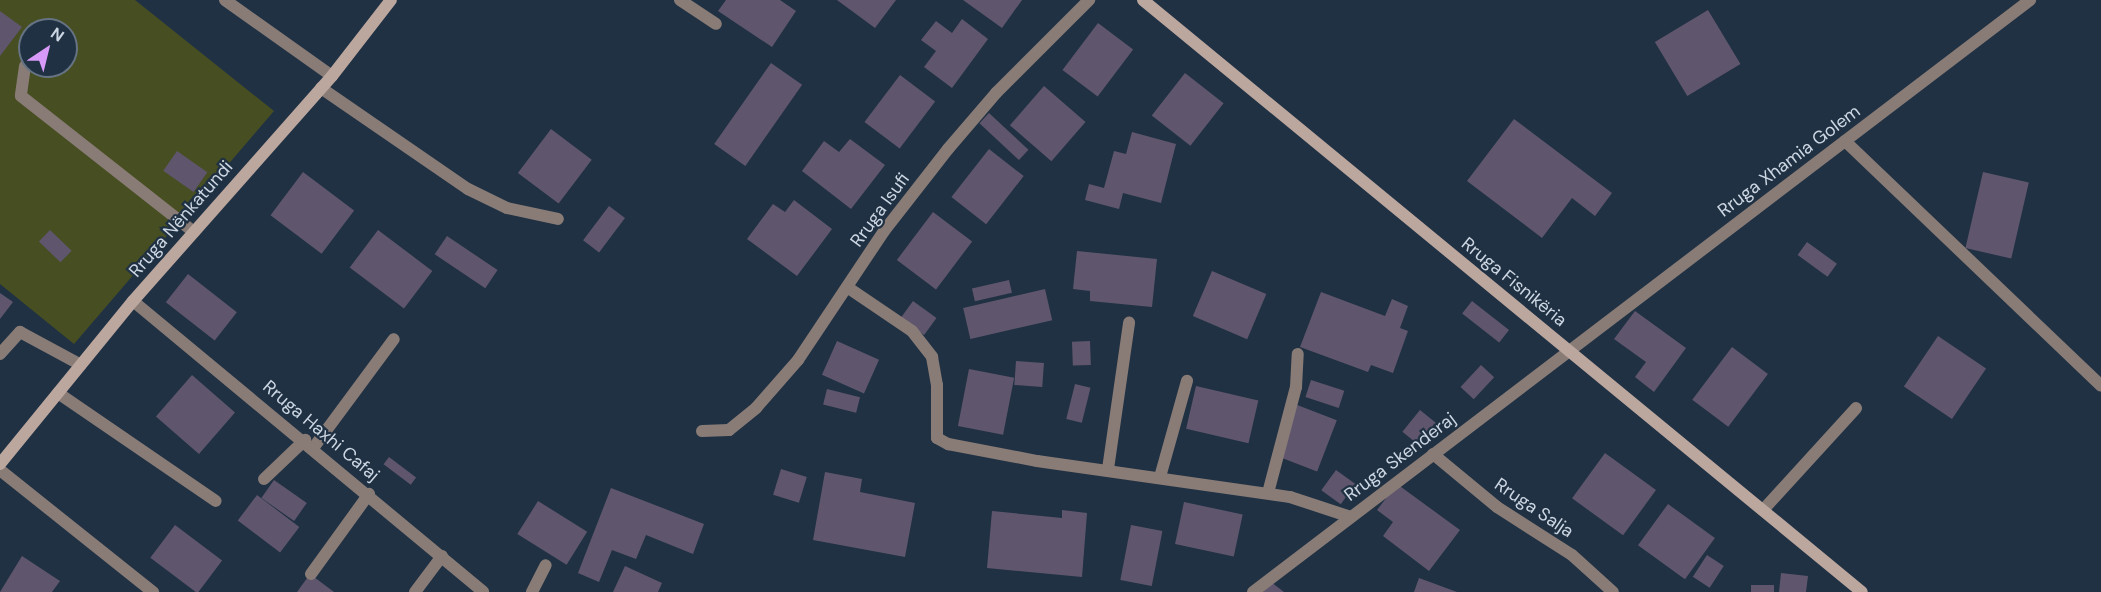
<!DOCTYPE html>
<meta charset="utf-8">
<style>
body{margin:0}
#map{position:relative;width:2101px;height:592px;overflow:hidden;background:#203143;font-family:"DM Sans",sans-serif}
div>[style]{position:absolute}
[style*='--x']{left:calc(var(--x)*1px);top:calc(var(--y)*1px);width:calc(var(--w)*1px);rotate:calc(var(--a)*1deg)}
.green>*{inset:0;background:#474e22}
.building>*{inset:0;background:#5f566e;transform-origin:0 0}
.lane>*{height:12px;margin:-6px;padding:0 6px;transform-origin:6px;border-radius:6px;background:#897c77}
.street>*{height:12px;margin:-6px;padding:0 6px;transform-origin:6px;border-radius:6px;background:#897c77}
.secondary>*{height:12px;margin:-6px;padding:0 6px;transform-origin:6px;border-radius:6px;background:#bca79f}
span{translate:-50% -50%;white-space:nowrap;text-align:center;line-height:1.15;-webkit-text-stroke:4.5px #203143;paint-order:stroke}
.street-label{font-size:18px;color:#cdd7e3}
.north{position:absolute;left:18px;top:18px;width:60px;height:60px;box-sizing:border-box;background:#203143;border:2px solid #657383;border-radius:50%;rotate:35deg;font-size:16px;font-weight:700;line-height:24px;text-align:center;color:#cdd7e3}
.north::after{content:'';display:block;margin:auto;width:21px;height:27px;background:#d89af8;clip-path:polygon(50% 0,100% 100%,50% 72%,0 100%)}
</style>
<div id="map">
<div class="green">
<i style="clip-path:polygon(evenodd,0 0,135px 0,274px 111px,74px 344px,0 284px,0 0,30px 30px,66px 30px,66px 66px,30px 66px,30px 30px)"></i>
</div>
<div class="building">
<i style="clip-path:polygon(726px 0,780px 0,796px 11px,772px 47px,718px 11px)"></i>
<i style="clip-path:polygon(837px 0,896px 0,875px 28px)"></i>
<i style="clip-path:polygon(963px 0,1022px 0,1002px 28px)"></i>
<i style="left:1708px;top:10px;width:63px;height:62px;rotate:59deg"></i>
<i style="clip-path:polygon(0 11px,22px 27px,0 56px)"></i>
<i style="clip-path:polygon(962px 19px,988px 39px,952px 88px,924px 67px,936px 51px,921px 40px,936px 21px,952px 33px)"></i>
<i style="left:1098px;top:23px;width:44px;height:59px;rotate:37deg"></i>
<i style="left:771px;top:63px;width:38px;height:99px;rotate:35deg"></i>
<i style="left:1185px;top:73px;width:49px;height:54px;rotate:38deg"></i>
<i style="left:900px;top:75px;width:44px;height:59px;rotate:37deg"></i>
<i style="left:1044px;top:86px;width:55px;height:52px;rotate:41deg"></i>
<i style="left:989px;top:113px;width:54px;height:14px;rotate:43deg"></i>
<i style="clip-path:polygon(1514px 119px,1612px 193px,1595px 216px,1572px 198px,1542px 238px,1467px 181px)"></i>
<i style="left:551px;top:129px;width:51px;height:55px;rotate:37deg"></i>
<i style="clip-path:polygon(1132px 132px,1176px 144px,1161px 203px,1123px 193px,1119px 209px,1085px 200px,1089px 184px,1104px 188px,1114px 151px,1126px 154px)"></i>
<i style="clip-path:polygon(850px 139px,885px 165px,851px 209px,802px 171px,824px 141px,839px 152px)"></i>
<i style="left:989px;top:149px;width:44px;height:61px;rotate:38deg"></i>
<i style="left:177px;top:151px;width:37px;height:24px;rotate:35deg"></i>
<i style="left:303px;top:172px;width:64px;height:54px;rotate:37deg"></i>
<i style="left:1983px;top:172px;width:47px;height:78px;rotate:13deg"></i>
<i style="clip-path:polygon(794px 200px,832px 229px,797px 276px,747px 239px,773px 204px,785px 212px)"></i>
<i style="left:609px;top:206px;width:20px;height:43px;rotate:37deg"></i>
<i style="left:933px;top:212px;width:49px;height:60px;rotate:37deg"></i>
<i style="left:50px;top:230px;width:30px;height:16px;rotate:44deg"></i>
<i style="left:378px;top:230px;width:68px;height:47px;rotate:37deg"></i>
<i style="left:447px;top:236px;width:61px;height:22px;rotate:34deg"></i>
<i style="left:1807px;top:242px;width:37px;height:16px;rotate:36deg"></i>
<i style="clip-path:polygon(1077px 251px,1157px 259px,1152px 307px,1090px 301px,1090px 291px,1073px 289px)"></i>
<i style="left:1212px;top:271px;width:59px;height:49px;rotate:23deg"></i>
<i style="left:188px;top:274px;width:62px;height:36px;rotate:38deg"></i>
<i style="left:1009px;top:280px;width:13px;height:38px;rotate:77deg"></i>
<i style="left:1045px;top:289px;width:32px;height:84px;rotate:77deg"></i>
<i style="clip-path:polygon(1321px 292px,1385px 316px,1392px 299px,1408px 306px,1400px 328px,1408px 331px,1393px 373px,1371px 365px,1368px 372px,1300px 347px)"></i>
<i style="clip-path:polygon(0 293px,13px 302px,0 319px)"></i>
<i style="left:913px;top:301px;width:29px;height:21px;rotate:36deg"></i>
<i style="left:1472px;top:301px;width:47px;height:16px;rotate:38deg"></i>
<i style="clip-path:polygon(1635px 311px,1686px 348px,1654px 392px,1635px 377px,1646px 362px,1614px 339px)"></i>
<i style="left:1938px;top:336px;width:58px;height:61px;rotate:34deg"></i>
<i style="left:837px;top:341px;width:46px;height:37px;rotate:24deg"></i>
<i style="left:1090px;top:341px;width:24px;height:18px;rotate:88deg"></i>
<i style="left:1732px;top:347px;width:45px;height:66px;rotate:37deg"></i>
<i style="left:1016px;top:361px;width:28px;height:24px;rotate:4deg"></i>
<i style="left:1481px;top:365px;width:18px;height:30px;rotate:43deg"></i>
<i style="left:969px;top:369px;width:46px;height:58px;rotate:11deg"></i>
<i style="left:192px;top:375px;width:57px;height:55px;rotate:41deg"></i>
<i style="left:1311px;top:380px;width:35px;height:18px;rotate:18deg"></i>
<i style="left:1075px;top:384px;width:16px;height:36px;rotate:14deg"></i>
<i style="left:1196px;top:386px;width:64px;height:44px;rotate:13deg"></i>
<i style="left:827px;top:389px;width:34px;height:16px;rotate:14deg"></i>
<i style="left:1292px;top:403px;width:48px;height:55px;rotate:21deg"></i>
<i style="left:1420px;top:410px;width:21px;height:28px;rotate:39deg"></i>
<i style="left:1605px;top:453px;width:63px;height:56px;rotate:36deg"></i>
<i style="left:389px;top:457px;width:34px;height:9px;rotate:37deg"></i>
<i style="left:781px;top:469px;width:27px;height:27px;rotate:17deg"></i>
<i style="left:1336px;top:470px;width:24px;height:25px;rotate:36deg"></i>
<i style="clip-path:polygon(825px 472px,862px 479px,860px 492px,915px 503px,905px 557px,813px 540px)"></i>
<i style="left:274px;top:480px;width:40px;height:22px;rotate:35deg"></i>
<i style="clip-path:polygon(1397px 484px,1460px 530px,1429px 571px,1383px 536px,1393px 522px,1377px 510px)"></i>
<i style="clip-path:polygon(611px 488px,704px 524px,693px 554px,646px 535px,636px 559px,612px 550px,599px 582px,578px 573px)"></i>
<i style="left:257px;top:495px;width:53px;height:32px;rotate:37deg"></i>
<i style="left:538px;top:501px;width:58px;height:39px;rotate:32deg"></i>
<i style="left:1184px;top:502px;width:60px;height:43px;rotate:12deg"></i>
<i style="left:1668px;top:504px;width:58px;height:51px;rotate:36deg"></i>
<i style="clip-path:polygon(1062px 510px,1087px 513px,1082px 577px,987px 568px,992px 511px,1062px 518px)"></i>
<i style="left:175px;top:525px;width:59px;height:41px;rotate:37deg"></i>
<i style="left:1131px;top:525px;width:32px;height:56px;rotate:11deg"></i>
<i style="left:1707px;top:555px;width:20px;height:26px;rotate:33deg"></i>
<i style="clip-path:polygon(22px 556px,60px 581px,52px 592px,0 592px)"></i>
<i style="clip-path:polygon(625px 566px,662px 583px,658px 592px,613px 592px)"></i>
<i style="clip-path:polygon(1781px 573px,1808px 576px,1806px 592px,1779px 592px)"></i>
<i style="clip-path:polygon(310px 574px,334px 592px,297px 592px)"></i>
<i style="clip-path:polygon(1419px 578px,1457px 592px,1414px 592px)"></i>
<i style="clip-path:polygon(1271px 582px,1284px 592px,1263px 592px)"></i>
<i style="left:1751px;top:585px;width:23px;height:7px"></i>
</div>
<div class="lane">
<i style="--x:225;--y:0;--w:131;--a:35.4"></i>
<i style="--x:680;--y:0;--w:43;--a:33.7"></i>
<i style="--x:25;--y:66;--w:30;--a:98"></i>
<i style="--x:21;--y:96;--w:220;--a:38.2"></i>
<i style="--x:321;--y:88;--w:178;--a:34.5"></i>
<i style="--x:468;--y:189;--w:43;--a:26"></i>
<i style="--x:507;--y:208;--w:52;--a:12.2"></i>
<i style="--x:1845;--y:141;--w:354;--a:43.7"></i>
<i style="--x:0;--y:354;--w:30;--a:-48"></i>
<i style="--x:20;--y:332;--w:69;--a:28.4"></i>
<i style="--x:58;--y:393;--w:191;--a:34.4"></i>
<i style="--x:314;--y:447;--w:134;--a:-53.5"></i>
<i style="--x:1108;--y:469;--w:148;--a:-81.8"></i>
<i style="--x:0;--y:470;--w:196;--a:38.6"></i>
<i style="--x:1160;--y:477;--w:100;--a:-74.3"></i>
<i style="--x:264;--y:479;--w:57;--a:-43.6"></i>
<i style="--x:1268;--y:493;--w:110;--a:-75.2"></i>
<i style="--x:1296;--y:387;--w:33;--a:-87"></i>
<i style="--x:1763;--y:510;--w:138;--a:-47.6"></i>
<i style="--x:311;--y:574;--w:99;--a:-54.1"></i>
<i style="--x:415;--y:592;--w:45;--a:-53.1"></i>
<i style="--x:532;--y:592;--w:30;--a:-63"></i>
</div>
<div class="street">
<i style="--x:847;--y:287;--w:78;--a:34.1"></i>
<i style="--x:912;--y:331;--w:33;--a:52"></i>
<i style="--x:932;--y:357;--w:28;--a:80"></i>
<i style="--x:937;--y:385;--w:53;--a:90"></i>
<i style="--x:937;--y:438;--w:13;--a:29"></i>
<i style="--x:948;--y:444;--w:91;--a:10.8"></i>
<i style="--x:1037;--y:461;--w:256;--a:8.1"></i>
<i style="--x:1290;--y:497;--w:64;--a:18.2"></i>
<i style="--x:133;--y:301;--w:455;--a:39.7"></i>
<i style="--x:702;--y:431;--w:27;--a:-2"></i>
<i style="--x:729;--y:430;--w:35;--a:-39"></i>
<i style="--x:756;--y:408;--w:64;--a:-48.8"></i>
<i style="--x:798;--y:360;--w:155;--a:-56.3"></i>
<i style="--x:884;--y:231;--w:104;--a:-52"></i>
<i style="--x:948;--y:149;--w:74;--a:-49.4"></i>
<i style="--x:996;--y:93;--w:132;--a:-45"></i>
<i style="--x:1433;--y:454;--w:83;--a:39.6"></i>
<i style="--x:1497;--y:507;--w:89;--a:32.6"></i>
<i style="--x:1572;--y:555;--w:55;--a:42.1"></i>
<i style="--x:1253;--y:592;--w:977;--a:-37.3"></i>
</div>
<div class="secondary">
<i style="--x:1143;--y:0;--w:931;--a:39.47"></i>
<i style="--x:0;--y:464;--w:210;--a:-50.8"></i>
<i style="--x:133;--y:301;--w:300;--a:-48.5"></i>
<i style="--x:332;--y:76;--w:96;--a:-52.2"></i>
</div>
<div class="street-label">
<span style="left:1789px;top:161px;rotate:-37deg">Rruga Xhamia Golem</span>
<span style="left:880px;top:210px;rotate:-54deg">Rruga Isufi</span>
<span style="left:181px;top:219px;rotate:-49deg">Rruga Nënkatundi</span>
<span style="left:1514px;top:282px;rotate:39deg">Rruga Fisnikëria</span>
<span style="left:321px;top:431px;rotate:40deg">Rruga Haxhi Cafaj</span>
<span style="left:1400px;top:457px;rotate:-37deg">Rruga Skenderaj</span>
<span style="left:1534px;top:508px;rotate:34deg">Rruga Salja</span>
</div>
<div class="north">N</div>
</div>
